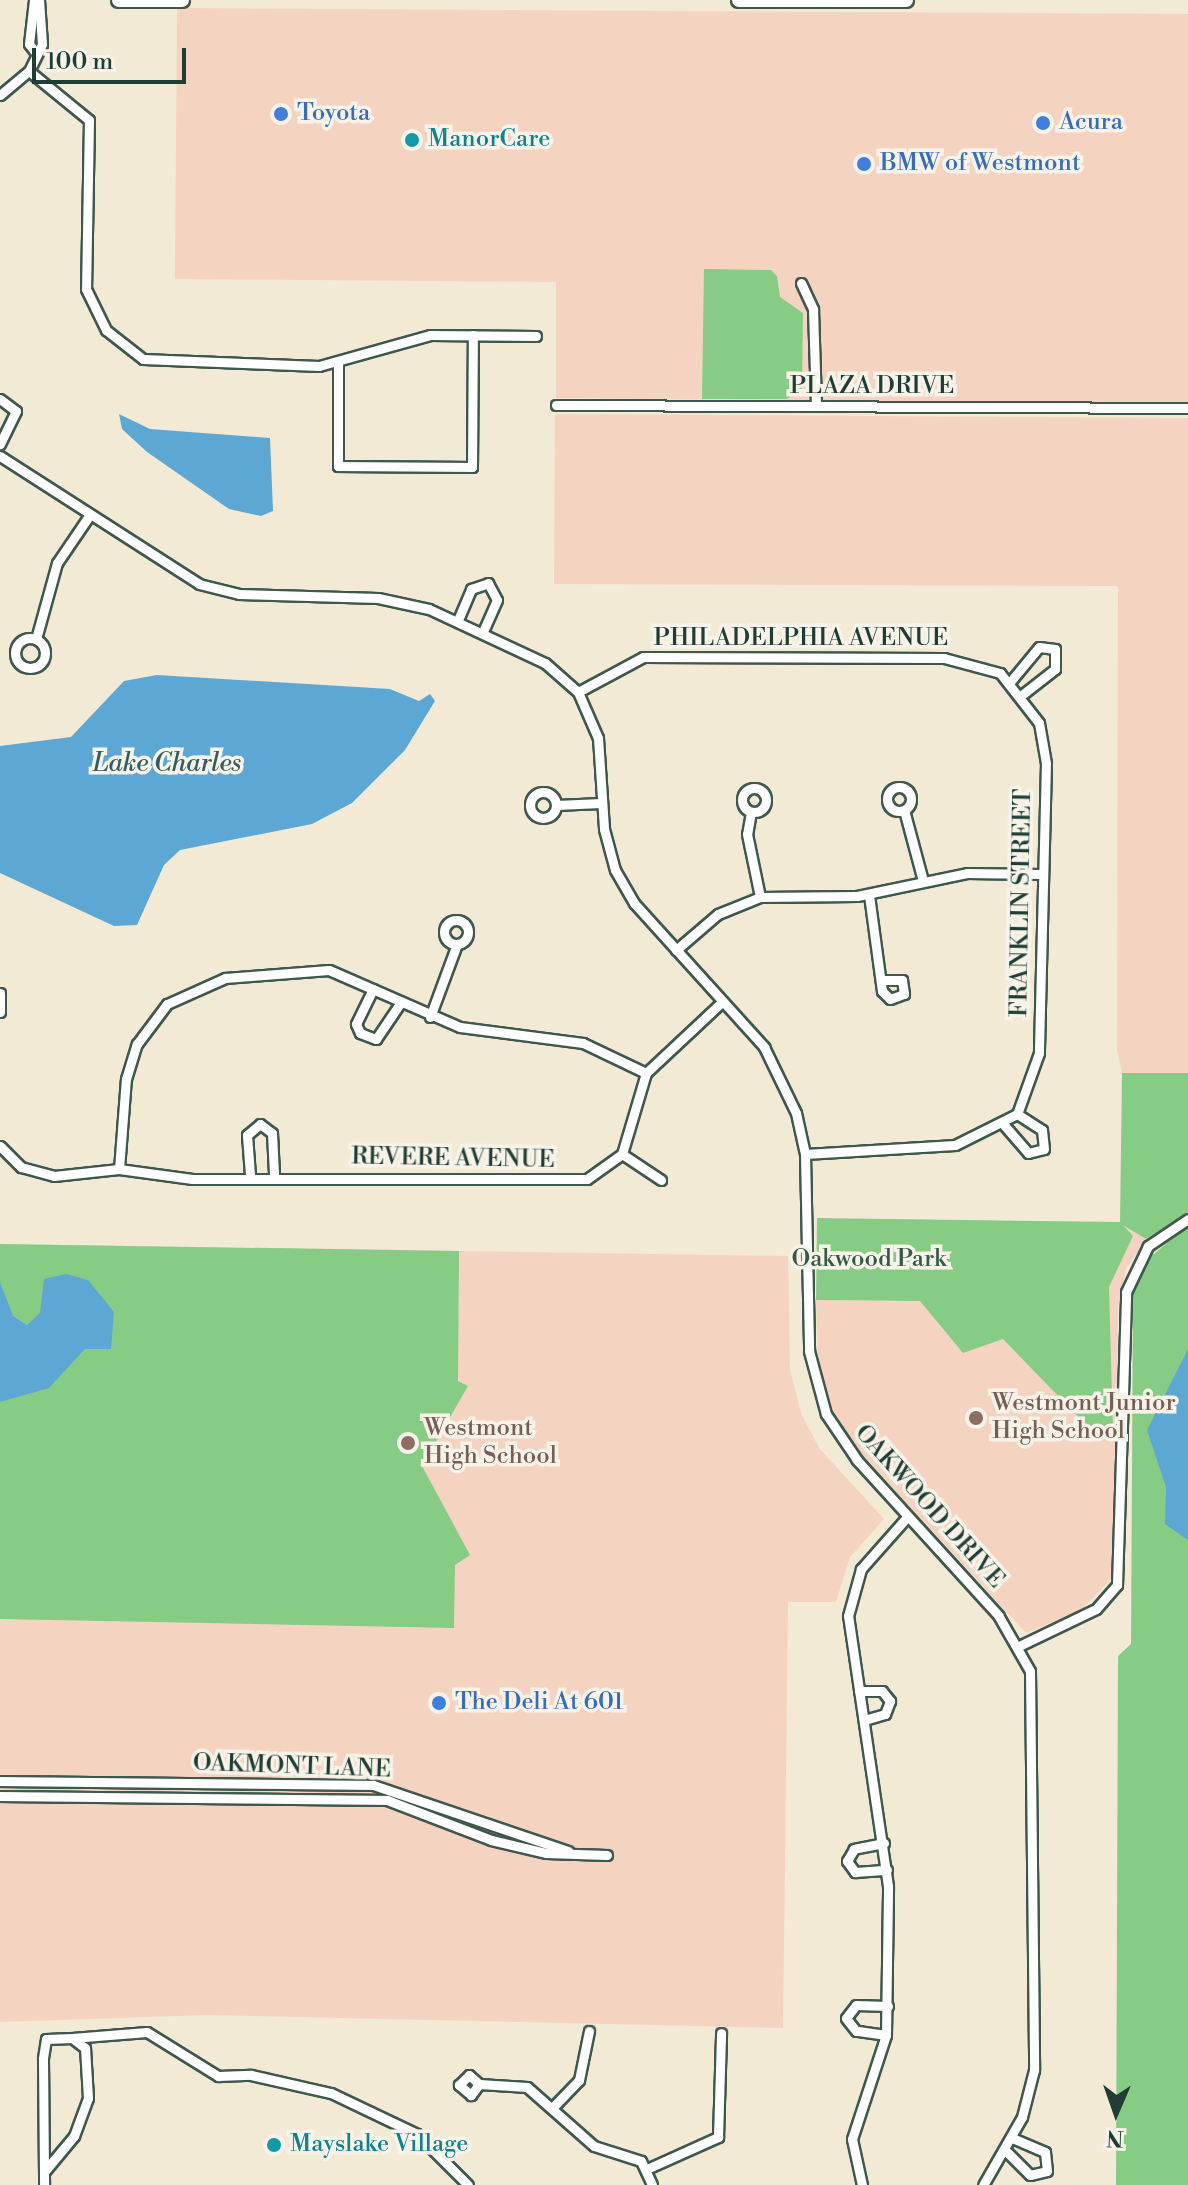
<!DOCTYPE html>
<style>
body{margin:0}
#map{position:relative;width:1188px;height:2185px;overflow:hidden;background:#f2ead4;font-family:"Libre Bodoni",serif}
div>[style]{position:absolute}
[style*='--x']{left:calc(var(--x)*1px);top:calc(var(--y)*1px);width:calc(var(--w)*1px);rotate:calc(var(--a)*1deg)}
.built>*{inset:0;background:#f4d3c0}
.green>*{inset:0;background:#87cc85}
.water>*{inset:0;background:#5da7d5}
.roads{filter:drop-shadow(2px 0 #3f574c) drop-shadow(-2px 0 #3f574c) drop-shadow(0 2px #3f574c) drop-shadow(0 -2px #3f574c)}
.minor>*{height:9px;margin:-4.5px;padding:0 4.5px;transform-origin:4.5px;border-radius:4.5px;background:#fff}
.minor>.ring{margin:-4.5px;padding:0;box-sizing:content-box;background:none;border:9px solid #fff;border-radius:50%}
.primary>*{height:14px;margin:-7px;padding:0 7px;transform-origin:7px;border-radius:7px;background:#fff}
.dots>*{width:22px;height:22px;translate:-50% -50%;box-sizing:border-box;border:4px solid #f7f3e8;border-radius:50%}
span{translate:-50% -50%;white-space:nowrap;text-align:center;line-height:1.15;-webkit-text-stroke:7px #f7f3e8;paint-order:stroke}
.shop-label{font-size:24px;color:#366cbe}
.left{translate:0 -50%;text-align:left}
.culture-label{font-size:24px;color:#0d838f}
.street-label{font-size:24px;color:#1f3d34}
.park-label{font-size:24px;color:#345a44}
.education-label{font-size:24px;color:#785e54}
.water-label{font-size:26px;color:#325d64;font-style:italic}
.north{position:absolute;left:1076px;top:2073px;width:80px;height:80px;-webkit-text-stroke:6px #f7f3e8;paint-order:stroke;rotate:182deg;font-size:22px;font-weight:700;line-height:32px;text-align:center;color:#1f3d34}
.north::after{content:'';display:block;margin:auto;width:28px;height:36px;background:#1f3d34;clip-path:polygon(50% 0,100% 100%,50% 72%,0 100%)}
.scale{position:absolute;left:32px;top:48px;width:154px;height:36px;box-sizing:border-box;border:4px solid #1f3d34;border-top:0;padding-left:10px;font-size:24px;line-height:28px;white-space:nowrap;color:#1f3d34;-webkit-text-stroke:6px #f7f3e8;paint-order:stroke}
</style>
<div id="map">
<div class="built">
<i style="clip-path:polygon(177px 8px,1188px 14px,1188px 404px,556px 398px,556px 282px,175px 279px)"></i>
<i style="clip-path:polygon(555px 414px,1188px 418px,1188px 1073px,1122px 1073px,1117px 1050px,1118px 586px,554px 584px)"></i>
<i style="clip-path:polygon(1120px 1222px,1146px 1239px,1126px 1269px,1118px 1307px,1115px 1575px,1081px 1610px,1026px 1633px,839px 1429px,818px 1366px,816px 1300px,920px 1301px)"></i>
<i style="clip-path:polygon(0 1244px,788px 1256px,790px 1369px,801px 1413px,819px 1448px,884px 1519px,850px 1557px,836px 1602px,788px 1602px,783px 2028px,207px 2015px,0 2022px)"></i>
</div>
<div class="green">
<i style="clip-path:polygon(704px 269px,771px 270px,777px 276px,780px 297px,803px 313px,802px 390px,787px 399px,702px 399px)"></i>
<i style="clip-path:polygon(1122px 1073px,1188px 1073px,1188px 1212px,1146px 1239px,1123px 1225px,1133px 1236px,1109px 1287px,1113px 1432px,1099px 1438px,1003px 1339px,963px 1353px,920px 1301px,816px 1300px,817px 1218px,1120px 1222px)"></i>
<i style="clip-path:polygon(1188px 1226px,1188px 2185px,1116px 2185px,1118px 1656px,1131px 1644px,1133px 1294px,1150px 1257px)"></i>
<i style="clip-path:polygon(0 1244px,459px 1251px,458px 1381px,468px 1386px,422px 1466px,470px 1555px,455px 1565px,454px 1628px,0 1619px)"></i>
</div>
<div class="water">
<i style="clip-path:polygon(119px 414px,150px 429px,270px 438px,273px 511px,261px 516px,229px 509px,147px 452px,122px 429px)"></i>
<i style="clip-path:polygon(157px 675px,390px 689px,419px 701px,430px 694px,435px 701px,405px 750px,352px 803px,312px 824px,180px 850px,164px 865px,137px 925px,114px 926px,0 873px,0 746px,71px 737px,124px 681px)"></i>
<i style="clip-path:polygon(66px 1274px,88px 1280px,114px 1312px,111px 1349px,85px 1349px,49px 1388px,0 1402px,0 1282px,13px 1316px,27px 1325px,40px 1313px,44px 1279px)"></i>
<i style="clip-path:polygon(1188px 1349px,1188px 1540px,1165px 1524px,1166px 1487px,1147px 1430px)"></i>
</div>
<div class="roads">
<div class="minor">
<i style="--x:34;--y:0;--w:44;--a:96.5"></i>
<i style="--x:29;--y:44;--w:11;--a:52"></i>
<i style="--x:29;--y:71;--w:77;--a:39.2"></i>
<i style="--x:89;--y:120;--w:169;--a:91"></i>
<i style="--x:86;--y:289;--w:46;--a:64"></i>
<i style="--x:106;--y:330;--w:47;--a:38.1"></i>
<i style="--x:143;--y:359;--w:176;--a:2.3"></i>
<i style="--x:319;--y:366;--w:115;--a:-15.6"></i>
<i style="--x:430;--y:335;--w:106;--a:0.5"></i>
<i style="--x:0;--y:95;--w:38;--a:-40"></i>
<i style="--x:29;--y:71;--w:30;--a:-64"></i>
<i style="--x:42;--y:44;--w:44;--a:-93.9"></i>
<i style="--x:801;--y:283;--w:29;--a:65"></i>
<i style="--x:813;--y:309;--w:97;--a:88.2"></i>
<i style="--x:338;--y:363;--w:103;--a:90"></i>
<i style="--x:338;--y:466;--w:134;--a:0.4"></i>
<i style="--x:472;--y:467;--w:132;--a:-89.6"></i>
<i style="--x:0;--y:399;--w:20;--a:37"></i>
<i style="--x:16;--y:411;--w:37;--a:116"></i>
<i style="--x:556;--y:405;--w:632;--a:0.27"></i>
<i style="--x:0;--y:456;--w:237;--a:32.7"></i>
<i style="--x:199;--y:584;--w:41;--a:14"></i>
<i style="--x:239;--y:594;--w:139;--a:1.6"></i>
<i style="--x:378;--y:598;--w:52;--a:12.2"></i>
<i style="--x:429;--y:609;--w:128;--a:25"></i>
<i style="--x:545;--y:663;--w:44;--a:41.3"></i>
<i style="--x:578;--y:692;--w:50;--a:66.5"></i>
<i style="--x:598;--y:738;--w:91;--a:86.2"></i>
<i style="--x:604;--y:829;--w:42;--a:75"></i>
<i style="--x:615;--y:870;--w:39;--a:60"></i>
<i style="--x:635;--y:904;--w:193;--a:47.9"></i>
<i style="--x:764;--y:1047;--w:73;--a:64.1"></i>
<i style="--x:796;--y:1113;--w:42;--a:77.6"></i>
<i style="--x:805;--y:1154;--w:197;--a:88.8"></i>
<i style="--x:809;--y:1351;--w:65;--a:74.9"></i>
<i style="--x:826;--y:1414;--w:55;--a:56"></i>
<i style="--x:857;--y:1460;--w:210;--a:47.7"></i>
<i style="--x:998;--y:1615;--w:64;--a:60.3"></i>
<i style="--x:1030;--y:1671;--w:399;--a:89.4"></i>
<i style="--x:1034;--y:2070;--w:49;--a:104.3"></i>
<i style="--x:1022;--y:2117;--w:78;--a:119.8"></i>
<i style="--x:458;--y:620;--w:34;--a:-67"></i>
<i style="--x:471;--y:589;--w:18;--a:-19"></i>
<i style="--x:488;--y:583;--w:19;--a:62"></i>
<i style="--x:497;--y:600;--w:35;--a:114"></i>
<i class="ring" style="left:15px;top:638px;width:21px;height:21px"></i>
<i style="--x:36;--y:639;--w:79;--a:-74.6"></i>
<i style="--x:57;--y:563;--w:57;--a:-55.8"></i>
<i style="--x:1010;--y:682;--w:45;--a:-50.4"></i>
<i style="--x:1039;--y:647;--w:16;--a:7"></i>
<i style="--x:1055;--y:649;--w:20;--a:90"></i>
<i style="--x:1055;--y:669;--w:41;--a:142"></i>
<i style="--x:578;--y:692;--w:74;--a:-28.3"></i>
<i style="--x:643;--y:657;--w:301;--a:0.2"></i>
<i style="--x:944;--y:658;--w:58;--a:15"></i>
<i style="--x:1000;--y:673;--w:63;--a:52"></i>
<i style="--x:1039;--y:723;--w:41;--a:80.1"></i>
<i style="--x:1046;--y:763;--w:290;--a:91.4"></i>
<i style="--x:1039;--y:1053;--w:65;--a:109.8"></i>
<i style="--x:1017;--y:1114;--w:69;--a:153.4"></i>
<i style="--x:955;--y:1145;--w:150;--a:176.6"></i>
<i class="ring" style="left:887px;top:787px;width:15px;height:15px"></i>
<i class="ring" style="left:742px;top:788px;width:15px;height:15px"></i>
<i class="ring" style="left:530px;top:792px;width:17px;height:17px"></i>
<i style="--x:556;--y:805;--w:45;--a:-2.5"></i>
<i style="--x:904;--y:810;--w:73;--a:75"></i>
<i style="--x:751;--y:812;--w:22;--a:100"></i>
<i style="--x:747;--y:834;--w:64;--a:78.3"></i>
<i style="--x:869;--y:895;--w:97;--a:82.3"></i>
<i style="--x:882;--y:991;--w:11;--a:45"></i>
<i style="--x:890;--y:999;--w:15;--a:-20"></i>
<i style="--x:904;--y:994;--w:14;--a:-98"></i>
<i style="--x:902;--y:980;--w:18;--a:180"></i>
<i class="ring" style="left:444px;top:920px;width:15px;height:15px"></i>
<i style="--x:676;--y:950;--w:55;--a:-40.6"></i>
<i style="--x:718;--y:914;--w:45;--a:-22"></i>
<i style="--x:760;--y:897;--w:97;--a:-0.6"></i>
<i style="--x:857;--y:896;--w:112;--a:-11.8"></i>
<i style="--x:967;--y:873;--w:73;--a:0.8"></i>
<i style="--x:373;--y:989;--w:39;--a:116"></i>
<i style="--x:356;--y:1024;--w:10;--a:66"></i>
<i style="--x:360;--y:1033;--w:17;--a:21"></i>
<i style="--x:376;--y:1039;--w:45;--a:-56"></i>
<i style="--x:0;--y:993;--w:19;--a:90"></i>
<i style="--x:430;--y:1017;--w:78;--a:-69.7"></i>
<i style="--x:1004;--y:1125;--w:37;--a:49"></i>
<i style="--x:1028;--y:1153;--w:16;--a:-14"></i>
<i style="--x:1044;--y:1149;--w:19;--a:-96"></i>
<i style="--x:1042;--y:1130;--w:30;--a:-147"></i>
<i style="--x:0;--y:1146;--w:30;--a:45"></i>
<i style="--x:21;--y:1167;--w:34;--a:15"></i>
<i style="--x:54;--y:1176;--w:65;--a:-6.1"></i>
<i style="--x:119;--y:1169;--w:74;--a:7.8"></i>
<i style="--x:192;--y:1179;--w:395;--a:0"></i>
<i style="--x:587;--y:1179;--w:43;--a:-35.5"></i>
<i style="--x:622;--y:1154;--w:84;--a:-73.5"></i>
<i style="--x:646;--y:1073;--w:105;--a:-43.1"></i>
<i style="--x:622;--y:1154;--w:47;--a:33.7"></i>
<i style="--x:119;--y:1169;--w:90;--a:-85.6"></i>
<i style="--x:126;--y:1079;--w:37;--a:-73"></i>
<i style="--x:137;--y:1044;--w:50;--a:-53.1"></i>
<i style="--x:167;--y:1004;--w:64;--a:-24.1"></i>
<i style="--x:225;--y:978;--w:104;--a:-4.4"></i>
<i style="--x:329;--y:970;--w:143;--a:23.5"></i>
<i style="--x:460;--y:1027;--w:124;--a:7.4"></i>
<i style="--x:583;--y:1043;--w:70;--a:25.5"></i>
<i style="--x:250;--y:1175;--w:40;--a:-94.3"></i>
<i style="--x:247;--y:1135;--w:17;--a:-40"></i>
<i style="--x:260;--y:1124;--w:15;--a:37"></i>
<i style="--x:272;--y:1133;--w:41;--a:87.2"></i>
<i style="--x:1019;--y:1646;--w:85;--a:-25.7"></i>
<i style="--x:1096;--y:1609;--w:32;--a:-49"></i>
<i style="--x:1117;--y:1585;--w:293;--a:-88.2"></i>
<i style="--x:1126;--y:1292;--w:51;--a:-64.4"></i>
<i style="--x:1148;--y:1246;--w:48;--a:-34"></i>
<i style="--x:859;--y:1691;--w:23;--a:0"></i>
<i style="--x:882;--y:1691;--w:13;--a:51"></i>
<i style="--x:890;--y:1701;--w:14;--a:111"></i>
<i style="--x:885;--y:1714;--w:22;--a:164"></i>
<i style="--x:0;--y:1781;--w:373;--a:0.6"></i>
<i style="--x:373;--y:1785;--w:206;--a:18.7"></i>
<i style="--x:0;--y:1796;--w:387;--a:0.6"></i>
<i style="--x:387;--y:1800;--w:111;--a:21"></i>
<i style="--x:491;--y:1840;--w:57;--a:13.3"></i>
<i style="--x:546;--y:1853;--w:61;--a:1.9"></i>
<i style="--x:884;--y:1843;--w:31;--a:169"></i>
<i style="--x:854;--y:1849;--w:14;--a:120"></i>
<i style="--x:847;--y:1861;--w:14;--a:54"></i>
<i style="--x:855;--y:1872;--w:32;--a:-4"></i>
<i style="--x:886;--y:2035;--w:30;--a:-172"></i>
<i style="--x:856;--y:2031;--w:16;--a:-128"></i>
<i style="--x:846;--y:2018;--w:16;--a:-52"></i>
<i style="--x:856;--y:2005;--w:32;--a:2"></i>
<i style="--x:72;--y:2038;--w:75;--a:-4.6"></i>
<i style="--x:147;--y:2032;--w:84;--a:31.8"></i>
<i style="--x:218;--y:2076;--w:33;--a:-2"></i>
<i style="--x:251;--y:2075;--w:82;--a:12.7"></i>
<i style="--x:331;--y:2093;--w:95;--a:25.5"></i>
<i style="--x:417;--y:2134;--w:72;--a:45"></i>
<i style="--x:479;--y:2084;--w:14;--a:126"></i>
<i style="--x:471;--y:2095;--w:16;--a:-140"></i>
<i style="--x:459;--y:2085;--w:14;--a:-45"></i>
<i style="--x:469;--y:2075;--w:13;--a:42"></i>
<i style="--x:479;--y:2084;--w:48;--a:3.6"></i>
<i style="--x:527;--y:2087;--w:89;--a:41.4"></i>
<i style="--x:594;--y:2146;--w:49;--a:17.7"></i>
<i style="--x:641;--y:2161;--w:26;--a:65"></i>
<i style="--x:553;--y:2107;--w:37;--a:-46"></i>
<i style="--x:579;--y:2080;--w:50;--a:-78.5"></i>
<i style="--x:1005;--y:2150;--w:35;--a:45"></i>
<i style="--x:1030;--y:2175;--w:17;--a:-13"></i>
<i style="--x:1047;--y:2171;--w:19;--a:-96"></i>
<i style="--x:1045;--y:2152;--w:36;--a:-157"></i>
<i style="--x:649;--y:2168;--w:76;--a:-24.2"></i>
<i style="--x:718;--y:2137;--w:104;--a:-88.3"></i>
<i style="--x:44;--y:2172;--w:47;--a:-50.2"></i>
<i style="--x:74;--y:2136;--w:40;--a:-69.8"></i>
<i style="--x:88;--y:2098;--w:50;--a:-93.4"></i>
<i style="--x:85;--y:2048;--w:16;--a:-142"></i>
<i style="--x:72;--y:2038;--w:26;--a:178"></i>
<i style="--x:46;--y:2039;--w:20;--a:99"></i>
<i style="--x:43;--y:2059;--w:126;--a:89.5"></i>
<i style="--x:862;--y:2185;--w:47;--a:-102.3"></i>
<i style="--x:852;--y:2139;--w:109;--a:-71.9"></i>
<i style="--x:886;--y:2035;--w:149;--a:-89.2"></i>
<i style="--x:888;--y:1886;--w:273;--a:-98.4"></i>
<i style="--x:848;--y:1616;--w:49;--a:-74.5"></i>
<i style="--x:861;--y:1569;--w:69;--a:-48.5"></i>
</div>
<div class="primary">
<i style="--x:119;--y:0;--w:63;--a:0"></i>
<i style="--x:739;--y:0;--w:167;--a:0"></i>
</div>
</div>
<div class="dots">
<i style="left:281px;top:114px;background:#3f7fe0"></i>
<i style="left:1043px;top:123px;background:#3f7fe0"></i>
<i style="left:412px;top:140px;background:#0f9aa8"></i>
<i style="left:864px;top:164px;background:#3f7fe0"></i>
<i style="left:976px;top:1418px;background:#8d6e63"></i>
<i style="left:408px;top:1443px;background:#8d6e63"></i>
<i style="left:439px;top:1703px;background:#3f7fe0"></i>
<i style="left:274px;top:2145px;background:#0f9aa8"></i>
</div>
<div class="shop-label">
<span class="left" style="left:297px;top:114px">Toyota</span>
<span class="left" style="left:1059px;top:123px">Acura</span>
<span class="left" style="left:880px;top:164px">BMW of Westmont</span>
<span class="left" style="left:455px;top:1703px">The Deli At 601</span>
</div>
<div class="culture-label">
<span class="left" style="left:428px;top:140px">ManorCare</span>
<span class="left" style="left:290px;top:2145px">Mayslake Village</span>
</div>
<div class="street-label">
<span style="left:872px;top:387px">PLAZA DRIVE</span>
<span style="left:801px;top:639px">PHILADELPHIA AVENUE</span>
<span style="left:1022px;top:903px;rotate:-89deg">FRANKLIN STREET</span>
<span style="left:453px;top:1159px;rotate:1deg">REVERE AVENUE</span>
<span style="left:929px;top:1507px;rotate:48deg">OAKWOOD DRIVE</span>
<span style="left:292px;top:1767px;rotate:2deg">OAKMONT LANE</span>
</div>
<div class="park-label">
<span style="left:869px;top:1260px">Oakwood Park</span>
</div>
<div class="education-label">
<span class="left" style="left:992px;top:1418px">Westmont Junior<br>High School</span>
<span class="left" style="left:424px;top:1443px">Westmont<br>High School</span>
</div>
<div class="water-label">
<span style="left:167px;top:764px">Lake Charles</span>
</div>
<div class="north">N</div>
<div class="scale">100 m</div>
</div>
